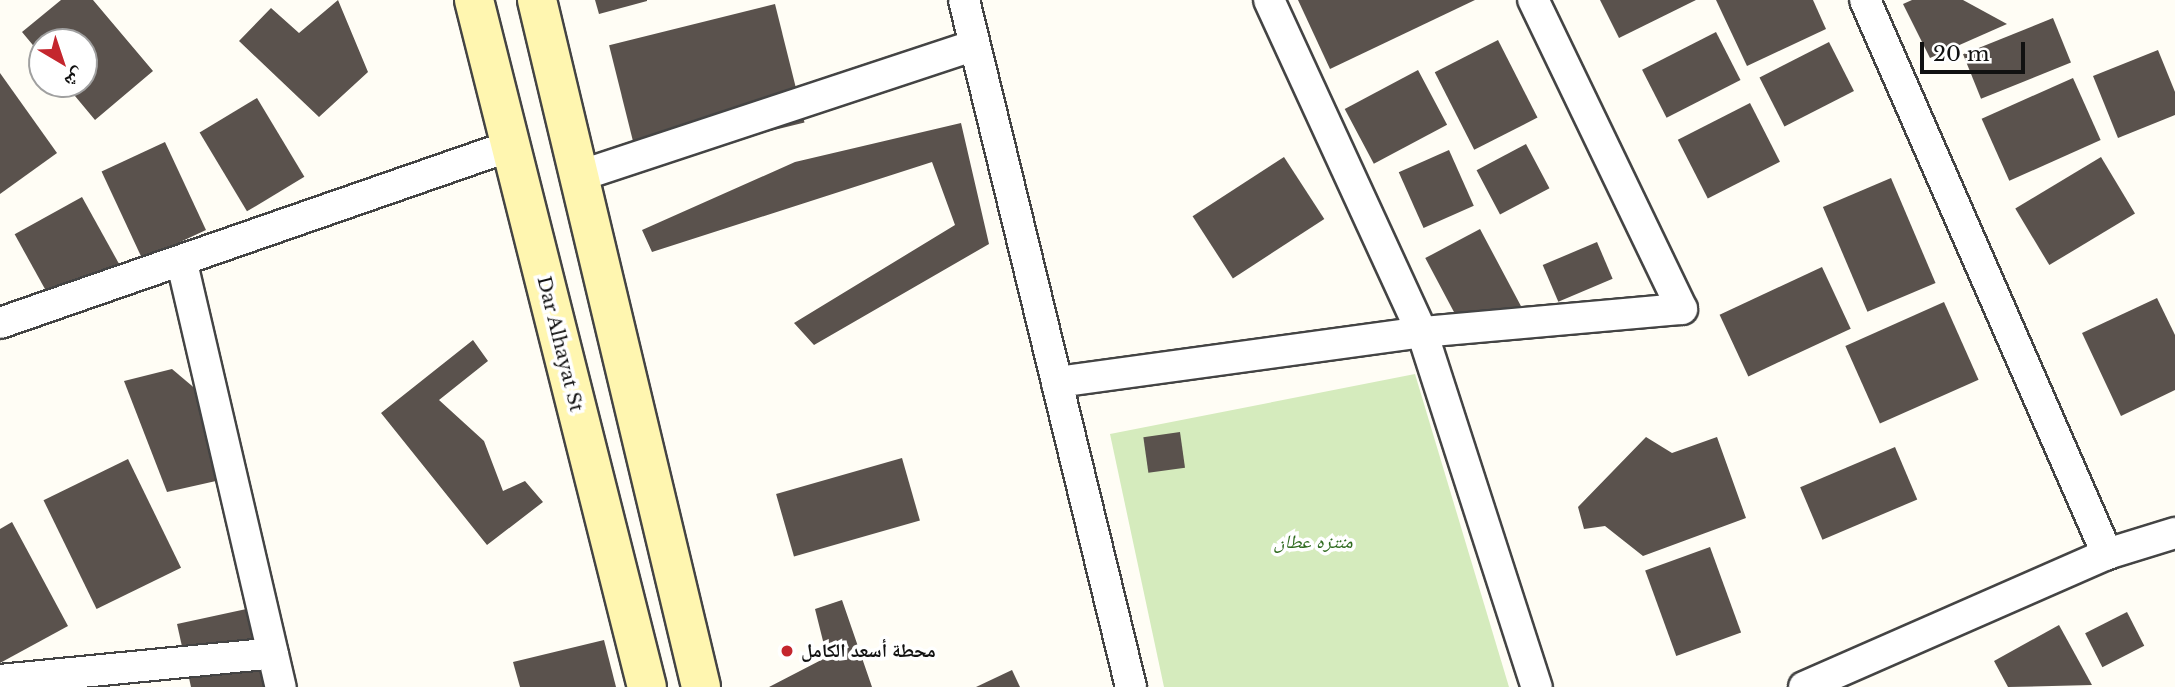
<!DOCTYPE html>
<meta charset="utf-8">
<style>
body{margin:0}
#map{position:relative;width:2175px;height:687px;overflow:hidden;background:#fffdf5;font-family:"Libre Baskerville","Noto Naskh Arabic",serif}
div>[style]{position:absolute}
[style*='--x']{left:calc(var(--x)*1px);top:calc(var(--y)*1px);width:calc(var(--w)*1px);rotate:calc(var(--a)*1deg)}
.green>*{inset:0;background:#d5ebbd}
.building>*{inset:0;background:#5a524d;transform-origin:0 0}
.roads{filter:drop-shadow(2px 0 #444) drop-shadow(-2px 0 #444) drop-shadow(0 2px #444) drop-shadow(0 -2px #444)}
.street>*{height:30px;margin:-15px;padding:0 15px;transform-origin:15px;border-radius:15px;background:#fff}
.secondary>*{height:38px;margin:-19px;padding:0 19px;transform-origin:19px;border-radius:19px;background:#fff6b0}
.dots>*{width:19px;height:19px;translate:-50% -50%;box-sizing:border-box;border:4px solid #fff;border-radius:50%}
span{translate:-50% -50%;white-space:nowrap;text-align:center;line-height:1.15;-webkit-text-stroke:7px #fff;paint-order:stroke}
.street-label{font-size:19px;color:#111}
.park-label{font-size:19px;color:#2f6b1f;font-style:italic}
.poi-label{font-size:19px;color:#111;font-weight:700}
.left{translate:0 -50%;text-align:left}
.north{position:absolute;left:28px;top:28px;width:70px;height:70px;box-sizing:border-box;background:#fff;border:2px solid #a0a0a0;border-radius:50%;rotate:141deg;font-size:19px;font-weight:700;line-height:28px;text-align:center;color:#111}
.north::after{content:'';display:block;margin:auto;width:24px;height:32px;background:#c4262e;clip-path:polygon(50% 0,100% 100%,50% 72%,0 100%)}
.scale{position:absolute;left:1920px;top:42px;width:105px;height:32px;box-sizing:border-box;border:4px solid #111;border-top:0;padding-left:9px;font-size:21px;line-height:24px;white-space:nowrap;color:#111;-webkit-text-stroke:5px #fff;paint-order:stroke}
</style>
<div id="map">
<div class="green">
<i style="clip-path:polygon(1415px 374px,1509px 687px,1164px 687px,1110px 434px)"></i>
</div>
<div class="building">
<i style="clip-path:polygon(61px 0,93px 0,153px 71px,95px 120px,65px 84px,84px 84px,84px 42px,42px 42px,42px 56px,22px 32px)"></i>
<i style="clip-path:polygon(338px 0,368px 72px,319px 117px,239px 41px,271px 8px,299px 33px)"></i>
<i style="clip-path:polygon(595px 0,647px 0,647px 1px,599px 14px)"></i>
<i style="clip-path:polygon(1298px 0,1475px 0,1330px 69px)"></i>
<i style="clip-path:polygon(1600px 0,1696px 0,1619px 38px)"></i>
<i style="clip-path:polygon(1716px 0,1813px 0,1826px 29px,1747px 66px)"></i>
<i style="clip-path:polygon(1912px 0,1963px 0,2007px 24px,1930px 58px,1903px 4px)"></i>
<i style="left:775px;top:4px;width:122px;height:171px;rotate:76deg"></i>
<i style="left:2053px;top:18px;width:48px;height:97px;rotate:68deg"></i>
<i style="left:1716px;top:32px;width:54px;height:83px;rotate:63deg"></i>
<i style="left:1498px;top:40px;width:87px;height:71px;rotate:63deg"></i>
<i style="left:1829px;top:42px;width:55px;height:78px;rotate:63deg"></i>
<i style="clip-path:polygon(2158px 50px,2175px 92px,2175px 115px,2118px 138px,2093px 76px)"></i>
<i style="left:1418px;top:70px;width:62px;height:83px;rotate:62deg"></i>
<i style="clip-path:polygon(0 73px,57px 153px,0 194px)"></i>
<i style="left:2073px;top:78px;width:68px;height:100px;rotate:66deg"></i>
<i style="left:257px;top:98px;width:92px;height:67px;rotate:59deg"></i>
<i style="left:1750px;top:103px;width:66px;height:81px;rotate:63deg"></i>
<i style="clip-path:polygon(961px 123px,989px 244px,814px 345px,794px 323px,955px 225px,932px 162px,652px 252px,642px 230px,795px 162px)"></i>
<i style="left:165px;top:142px;width:97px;height:70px;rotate:65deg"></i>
<i style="left:1526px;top:144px;width:50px;height:56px;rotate:62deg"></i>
<i style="left:1449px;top:150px;width:61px;height:55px;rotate:66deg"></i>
<i style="left:1284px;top:157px;width:74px;height:109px;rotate:57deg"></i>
<i style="left:2101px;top:157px;width:66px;height:100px;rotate:59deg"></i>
<i style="left:1891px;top:178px;width:114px;height:74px;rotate:67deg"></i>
<i style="left:82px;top:197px;width:76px;height:77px;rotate:61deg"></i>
<i style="left:1480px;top:229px;width:94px;height:62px;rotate:62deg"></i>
<i style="left:1597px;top:242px;width:40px;height:59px;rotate:67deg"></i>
<i style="left:1822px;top:267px;width:68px;height:113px;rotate:65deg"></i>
<i style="clip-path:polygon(2157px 298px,2175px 335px,2175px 390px,2121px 416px,2082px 333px)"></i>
<i style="left:1944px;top:302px;width:85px;height:108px;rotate:66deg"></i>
<i style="clip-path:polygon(473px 340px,488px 361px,439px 400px,484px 441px,503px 491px,525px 481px,543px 502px,487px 545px,381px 413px)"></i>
<i style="clip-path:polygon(172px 369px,198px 391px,216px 481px,167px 492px,124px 381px)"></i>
<i style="left:1180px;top:432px;width:36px;height:37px;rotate:82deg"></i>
<i style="clip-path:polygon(1646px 437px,1672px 453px,1717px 437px,1746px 518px,1643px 556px,1605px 526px,1584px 529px,1578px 507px)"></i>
<i style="left:1895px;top:447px;width:57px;height:103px;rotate:67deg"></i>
<i style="left:902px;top:458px;width:65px;height:131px;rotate:74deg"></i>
<i style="left:128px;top:459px;width:121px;height:94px;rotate:64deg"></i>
<i style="clip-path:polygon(12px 522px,68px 626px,0 663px,0 529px)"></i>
<i style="left:1710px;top:547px;width:91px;height:69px;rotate:70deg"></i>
<i style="clip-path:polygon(842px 600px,872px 687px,769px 687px,827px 657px,815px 609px)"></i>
<i style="clip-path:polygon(251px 608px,269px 687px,191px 687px,177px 624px)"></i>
<i style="left:2127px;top:612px;width:38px;height:47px;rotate:63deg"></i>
<i style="clip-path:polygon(2059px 625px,2092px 685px,2008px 687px,1994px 661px)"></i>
<i style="clip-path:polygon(604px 640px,616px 687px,520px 687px,513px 662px)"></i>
<i style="clip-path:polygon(1012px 670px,1020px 687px,976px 687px)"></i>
</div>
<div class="roads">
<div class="street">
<i style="--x:964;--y:0;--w:707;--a:76.34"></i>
<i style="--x:1269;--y:0;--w:366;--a:65.3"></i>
<i style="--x:1422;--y:332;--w:373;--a:72.1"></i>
<i style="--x:1865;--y:0;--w:605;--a:66.4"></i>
<i style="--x:579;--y:176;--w:416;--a:-18.3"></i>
<i style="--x:182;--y:263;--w:435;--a:76.9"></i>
<i style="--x:0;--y:323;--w:540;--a:-19.14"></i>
<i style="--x:1057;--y:382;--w:368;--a:-7.8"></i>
<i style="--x:1422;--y:332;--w:261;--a:-5.1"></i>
<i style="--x:1682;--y:309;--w:343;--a:-115.7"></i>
<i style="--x:0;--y:680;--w:274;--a:-5.6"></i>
<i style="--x:1804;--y:687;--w:331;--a:-23.7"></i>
<i style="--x:2107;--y:554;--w:71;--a:-17.2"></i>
</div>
<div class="secondary">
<i style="--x:474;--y:0;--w:708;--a:75.87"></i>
<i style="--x:537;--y:0;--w:706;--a:76.57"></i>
</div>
</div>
<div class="dots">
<i style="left:787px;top:651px;background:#c4262e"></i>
</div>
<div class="street-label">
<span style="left:560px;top:344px;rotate:76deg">Dar Alhayat St</span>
</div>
<div class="park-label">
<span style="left:1313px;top:542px">منتزه عطان</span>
</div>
<div class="poi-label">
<span class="left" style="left:801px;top:651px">محطة أسعد الكامل</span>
</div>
<div class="north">ش</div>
<div class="scale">20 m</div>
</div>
